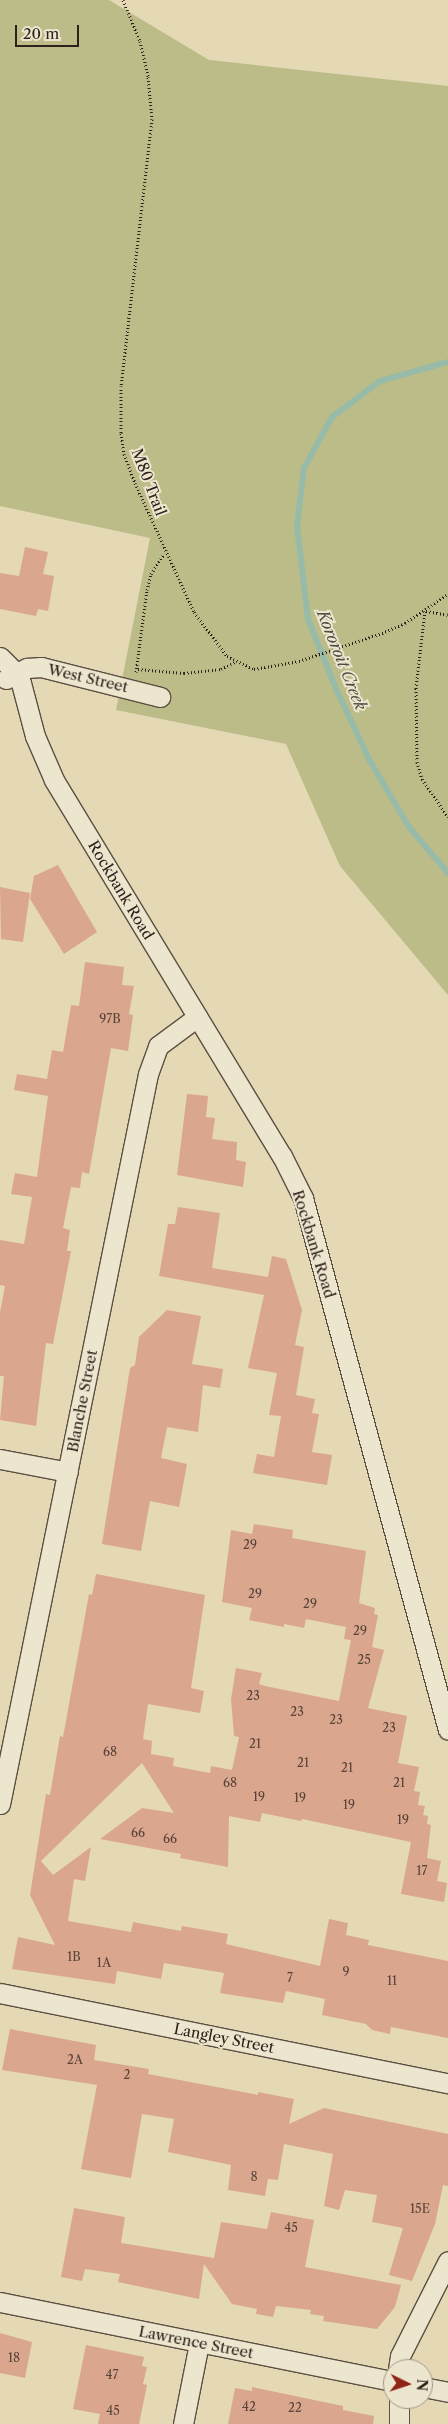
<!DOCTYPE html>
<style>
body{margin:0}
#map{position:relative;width:448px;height:2424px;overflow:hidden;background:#e4d8b5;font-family:"Libre Caslon Text",serif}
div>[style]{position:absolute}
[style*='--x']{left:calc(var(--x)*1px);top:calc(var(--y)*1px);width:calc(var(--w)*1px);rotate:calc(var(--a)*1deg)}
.green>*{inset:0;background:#bcbc88}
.stream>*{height:6px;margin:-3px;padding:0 3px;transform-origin:3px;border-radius:3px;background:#97bba8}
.building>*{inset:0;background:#daa78e}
.path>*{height:3px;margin-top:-1.5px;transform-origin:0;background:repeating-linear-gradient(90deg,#2e211b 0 1px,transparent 0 3.5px)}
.roads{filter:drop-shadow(1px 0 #5c4f42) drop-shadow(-1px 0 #5c4f42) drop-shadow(0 1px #5c4f42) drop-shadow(0 -1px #5c4f42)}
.street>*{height:19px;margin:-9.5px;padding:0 9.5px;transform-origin:9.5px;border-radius:9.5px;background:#ede6cf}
span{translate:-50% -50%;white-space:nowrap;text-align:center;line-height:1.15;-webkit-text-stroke:4px #ede6cf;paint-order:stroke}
.number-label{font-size:12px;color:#594238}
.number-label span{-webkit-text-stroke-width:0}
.street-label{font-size:15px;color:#2e211b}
.water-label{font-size:16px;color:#4e4f45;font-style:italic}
.north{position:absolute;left:383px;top:2359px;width:50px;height:50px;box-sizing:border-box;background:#ede6cf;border:1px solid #a19787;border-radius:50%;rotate:94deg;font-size:14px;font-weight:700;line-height:20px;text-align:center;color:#2e211b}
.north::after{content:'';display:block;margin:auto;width:18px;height:22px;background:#8f2418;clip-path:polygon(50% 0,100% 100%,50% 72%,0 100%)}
.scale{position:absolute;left:15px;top:25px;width:64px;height:22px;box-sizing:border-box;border:2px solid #2e211b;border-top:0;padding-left:6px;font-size:15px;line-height:18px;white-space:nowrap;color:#2e211b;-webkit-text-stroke:4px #ede6cf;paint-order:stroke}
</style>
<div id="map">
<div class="green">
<i style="clip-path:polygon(0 0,109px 0,209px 60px,448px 86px,448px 995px,340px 866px,286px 744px,116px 710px,150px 538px,0 506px)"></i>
</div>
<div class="stream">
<i style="--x:448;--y:362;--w:71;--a:164.4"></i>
<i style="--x:380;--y:381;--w:60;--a:143.1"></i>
<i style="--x:332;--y:417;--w:58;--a:118.8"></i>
<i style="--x:304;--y:468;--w:58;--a:96.9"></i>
<i style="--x:297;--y:526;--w:94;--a:83.3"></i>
<i style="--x:308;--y:619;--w:78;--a:68.1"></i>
<i style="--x:337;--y:691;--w:77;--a:64.8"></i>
<i style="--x:370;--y:761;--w:77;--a:59.4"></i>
<i style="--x:409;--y:827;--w:60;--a:49.7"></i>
</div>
<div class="building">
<i style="clip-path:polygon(25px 547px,48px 552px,43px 574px,54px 576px,48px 611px,38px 609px,36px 616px,0 609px,0 573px,19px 576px)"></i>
<i style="clip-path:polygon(58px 865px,97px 932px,64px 954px,30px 899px,34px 876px)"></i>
<i style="clip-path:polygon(0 887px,30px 893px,23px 942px,1px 939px)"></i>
<i style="clip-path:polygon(85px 962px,124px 967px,122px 985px,134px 986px,129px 1014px,133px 1015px,128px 1051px,111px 1048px,89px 1174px,82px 1172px,80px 1188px,71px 1187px,63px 1228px,70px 1230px,67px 1251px,71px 1251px,53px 1344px,46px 1343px,36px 1426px,0 1420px,4px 1376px,0 1376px,0 1312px,5px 1286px,0 1285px,0 1240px,24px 1244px,32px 1197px,11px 1194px,15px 1173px,37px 1177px,48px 1096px,14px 1090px,17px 1074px,47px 1079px,52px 1050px,63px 1052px,71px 1005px,79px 1006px)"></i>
<i style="clip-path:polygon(187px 1094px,208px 1096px,206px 1117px,215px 1118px,212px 1139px,237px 1142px,236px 1160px,246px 1162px,243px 1187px,177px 1175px)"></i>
<i style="clip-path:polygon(178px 1207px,220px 1213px,212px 1268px,268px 1277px,272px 1256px,286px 1259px,302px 1310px,295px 1345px,304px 1347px,296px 1395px,315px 1399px,312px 1413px,319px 1414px,312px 1452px,332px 1455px,327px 1485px,253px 1473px,257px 1454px,274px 1457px,281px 1416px,269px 1415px,277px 1373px,248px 1368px,264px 1295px,159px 1276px,168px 1224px,175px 1224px)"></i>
<i style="clip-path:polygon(167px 1310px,201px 1316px,192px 1364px,223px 1369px,220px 1388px,203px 1385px,198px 1432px,167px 1427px,161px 1458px,187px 1464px,179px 1507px,150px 1501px,141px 1551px,102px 1544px,130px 1368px,135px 1365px,139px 1337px)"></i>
<i style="clip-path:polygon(254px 1524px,293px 1530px,292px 1538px,366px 1551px,359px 1603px,375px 1608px,374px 1614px,378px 1615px,372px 1647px,384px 1650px,368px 1708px,407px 1716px,398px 1763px,419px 1767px,414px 1791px,420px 1792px,418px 1805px,425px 1806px,423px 1815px,428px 1816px,427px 1824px,431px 1825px,427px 1858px,441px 1861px,437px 1881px,447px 1883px,444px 1902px,401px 1894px,411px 1842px,302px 1819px,301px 1821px,262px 1813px,260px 1822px,229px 1816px,228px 1867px,180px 1858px,181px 1854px,100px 1839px,142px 1808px,174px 1813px,142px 1763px,41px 1861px,53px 1875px,91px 1847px,85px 1881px,74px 1879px,68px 1921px,131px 1932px,133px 1922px,181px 1931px,182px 1926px,228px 1934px,226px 1944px,320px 1966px,329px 1919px,348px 1923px,346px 1935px,369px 1940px,368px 1945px,448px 1961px,448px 2038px,391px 2027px,390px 2034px,372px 2030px,366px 2024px,322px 2015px,325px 1999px,286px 1991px,283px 2003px,220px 1993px,224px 1973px,164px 1963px,161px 1979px,117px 1971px,115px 1984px,12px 1969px,18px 1937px,55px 1945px,30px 1895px,46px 1794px,50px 1795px,60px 1736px,63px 1737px,89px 1594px,92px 1595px,96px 1574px,205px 1595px,191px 1688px,204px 1691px,200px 1713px,148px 1704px,143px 1739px,152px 1741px,151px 1754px,174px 1758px,173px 1766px,210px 1773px,211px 1766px,232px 1770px,239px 1737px,234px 1736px,231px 1699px,236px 1668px,262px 1673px,259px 1684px,265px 1686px,339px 1701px,351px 1640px,344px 1639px,346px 1627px,306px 1619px,304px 1628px,284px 1624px,284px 1627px,249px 1620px,252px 1608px,222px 1602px,231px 1530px,252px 1534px)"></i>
<i style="clip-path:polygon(10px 2029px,96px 2045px,94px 2060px,149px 2069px,148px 2074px,258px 2095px,258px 2092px,294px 2099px,289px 2124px,324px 2108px,448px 2134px,448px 2186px,443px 2185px,435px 2224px,412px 2281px,389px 2275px,403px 2228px,372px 2222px,377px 2195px,345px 2190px,339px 2210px,324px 2206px,333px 2154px,284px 2144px,278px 2180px,268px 2179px,265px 2196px,228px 2190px,231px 2165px,168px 2152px,174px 2119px,142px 2114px,131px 2178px,81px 2169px,97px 2085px,2px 2070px)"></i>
<i style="clip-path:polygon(74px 2208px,125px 2217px,121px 2243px,214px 2258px,221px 2222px,267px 2229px,271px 2212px,314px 2220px,305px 2267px,401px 2285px,395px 2307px,377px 2329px,323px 2321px,324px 2316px,310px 2314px,311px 2310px,276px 2306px,273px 2317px,256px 2314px,257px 2309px,232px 2304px,204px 2264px,199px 2299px,118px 2282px,120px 2274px,85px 2269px,82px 2281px,61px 2277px)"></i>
<i style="clip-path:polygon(0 2333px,32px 2342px,25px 2378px,0 2373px)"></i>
<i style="clip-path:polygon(86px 2345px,144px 2357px,142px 2366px,147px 2367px,143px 2384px,147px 2385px,139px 2424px,98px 2424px,100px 2414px,73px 2409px)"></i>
<i style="clip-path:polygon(252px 2387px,343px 2406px,343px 2410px,374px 2416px,373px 2424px,228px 2424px,235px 2388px,252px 2391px)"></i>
</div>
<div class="path">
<i style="--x:123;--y:0;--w:44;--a:67.5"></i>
<i style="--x:140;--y:41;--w:37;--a:77"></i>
<i style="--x:148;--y:77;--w:42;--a:84.6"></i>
<i style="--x:152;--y:119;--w:269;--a:96.6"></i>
<i style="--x:121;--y:386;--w:47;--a:90"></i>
<i style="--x:121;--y:433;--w:21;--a:82"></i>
<i style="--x:124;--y:454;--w:31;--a:69"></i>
<i style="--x:135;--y:483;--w:142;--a:65.4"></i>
<i style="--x:194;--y:612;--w:55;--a:53.1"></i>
<i style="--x:227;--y:656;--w:30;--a:26"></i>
<i style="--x:254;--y:669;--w:46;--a:-10.1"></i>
<i style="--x:299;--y:661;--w:88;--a:-18.6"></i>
<i style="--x:382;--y:633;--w:25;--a:-23"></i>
<i style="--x:405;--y:623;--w:52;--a:-34"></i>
<i style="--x:425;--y:611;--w:78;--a:96.7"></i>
<i style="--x:416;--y:688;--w:74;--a:89.2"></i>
<i style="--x:417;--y:762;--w:18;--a:74"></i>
<i style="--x:422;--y:779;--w:46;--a:55.6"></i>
<i style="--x:426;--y:611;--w:22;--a:10"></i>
<i style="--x:138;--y:669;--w:46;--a:5"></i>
<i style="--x:184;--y:673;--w:37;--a:-6"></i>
<i style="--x:221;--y:669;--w:16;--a:-27"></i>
<i style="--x:136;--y:672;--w:83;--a:-82.4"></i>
<i style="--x:147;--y:590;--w:16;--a:-76"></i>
<i style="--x:151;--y:574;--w:24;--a:-57"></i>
</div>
<div class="roads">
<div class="street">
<i style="--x:0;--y:657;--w:23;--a:45"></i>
<i style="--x:16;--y:673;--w:11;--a:63"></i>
<i style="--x:21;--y:683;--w:55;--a:75.2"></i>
<i style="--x:35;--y:736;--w:48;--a:66.6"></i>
<i style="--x:54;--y:780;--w:440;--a:58.8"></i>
<i style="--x:282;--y:1156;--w:47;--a:63.4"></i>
<i style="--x:303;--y:1198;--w:551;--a:74.75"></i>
<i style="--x:6;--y:679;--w:24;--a:-28"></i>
<i style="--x:27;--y:668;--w:14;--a:-4"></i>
<i style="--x:41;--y:667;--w:123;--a:14.1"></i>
<i style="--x:0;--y:1459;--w:69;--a:10.8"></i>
<i style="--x:0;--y:1804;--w:745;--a:-78.54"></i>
<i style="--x:148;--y:1074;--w:30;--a:-70"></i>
<i style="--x:158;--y:1046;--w:49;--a:-36.6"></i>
<i style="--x:0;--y:1993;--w:457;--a:11.4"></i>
<i style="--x:0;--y:2302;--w:401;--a:11.4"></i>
<i style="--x:398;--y:2369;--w:13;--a:-81"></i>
<i style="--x:400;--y:2356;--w:106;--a:-63.2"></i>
<i style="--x:423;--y:2387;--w:25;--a:11"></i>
<i style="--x:399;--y:2399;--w:25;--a:90"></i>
<i style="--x:183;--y:2424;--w:83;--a:-78.8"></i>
</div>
</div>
<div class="number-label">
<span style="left:110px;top:1019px">97B</span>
<span style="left:250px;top:1545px">29</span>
<span style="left:255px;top:1594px">29</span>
<span style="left:310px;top:1604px">29</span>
<span style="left:360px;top:1631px">29</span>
<span style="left:364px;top:1660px">25</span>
<span style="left:253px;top:1696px">23</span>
<span style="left:297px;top:1712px">23</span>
<span style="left:336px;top:1720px">23</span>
<span style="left:389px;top:1728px">23</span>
<span style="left:255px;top:1744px">21</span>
<span style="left:110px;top:1752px">68</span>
<span style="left:303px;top:1763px">21</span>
<span style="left:347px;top:1768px">21</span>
<span style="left:230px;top:1783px">68</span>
<span style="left:399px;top:1783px">21</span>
<span style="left:259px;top:1797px">19</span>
<span style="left:300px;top:1798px">19</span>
<span style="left:349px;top:1805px">19</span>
<span style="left:403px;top:1820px">19</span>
<span style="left:138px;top:1833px">66</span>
<span style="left:170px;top:1839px">66</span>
<span style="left:422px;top:1871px">17</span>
<span style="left:74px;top:1957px">1B</span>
<span style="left:104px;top:1963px">1A</span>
<span style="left:346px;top:1972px">9</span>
<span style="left:290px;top:1978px">7</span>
<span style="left:392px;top:1981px">11</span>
<span style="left:75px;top:2060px">2A</span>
<span style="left:127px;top:2075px">2</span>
<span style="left:254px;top:2177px">8</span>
<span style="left:420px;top:2209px">15E</span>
<span style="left:291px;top:2228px">45</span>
<span style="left:14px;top:2358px">18</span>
<span style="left:112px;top:2375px">47</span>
<span style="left:249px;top:2407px">42</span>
<span style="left:295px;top:2408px">22</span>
<span style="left:113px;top:2411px">45</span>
</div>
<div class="street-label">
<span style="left:149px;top:482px;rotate:69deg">M80 Trail</span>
<span style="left:88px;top:678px;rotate:13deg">West Street</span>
<span style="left:121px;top:890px;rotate:59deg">Rockbank Road</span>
<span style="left:314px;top:1244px;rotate:73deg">Rockbank Road</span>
<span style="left:82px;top:1401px;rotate:-79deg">Blanche Street</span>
<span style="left:224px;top:2038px;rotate:11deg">Langley Street</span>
<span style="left:196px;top:2342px;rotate:11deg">Lawrence Street</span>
</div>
<div class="water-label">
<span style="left:342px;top:660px;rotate:68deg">Kororoit Creek</span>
</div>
<div class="north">N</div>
<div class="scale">20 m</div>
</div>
